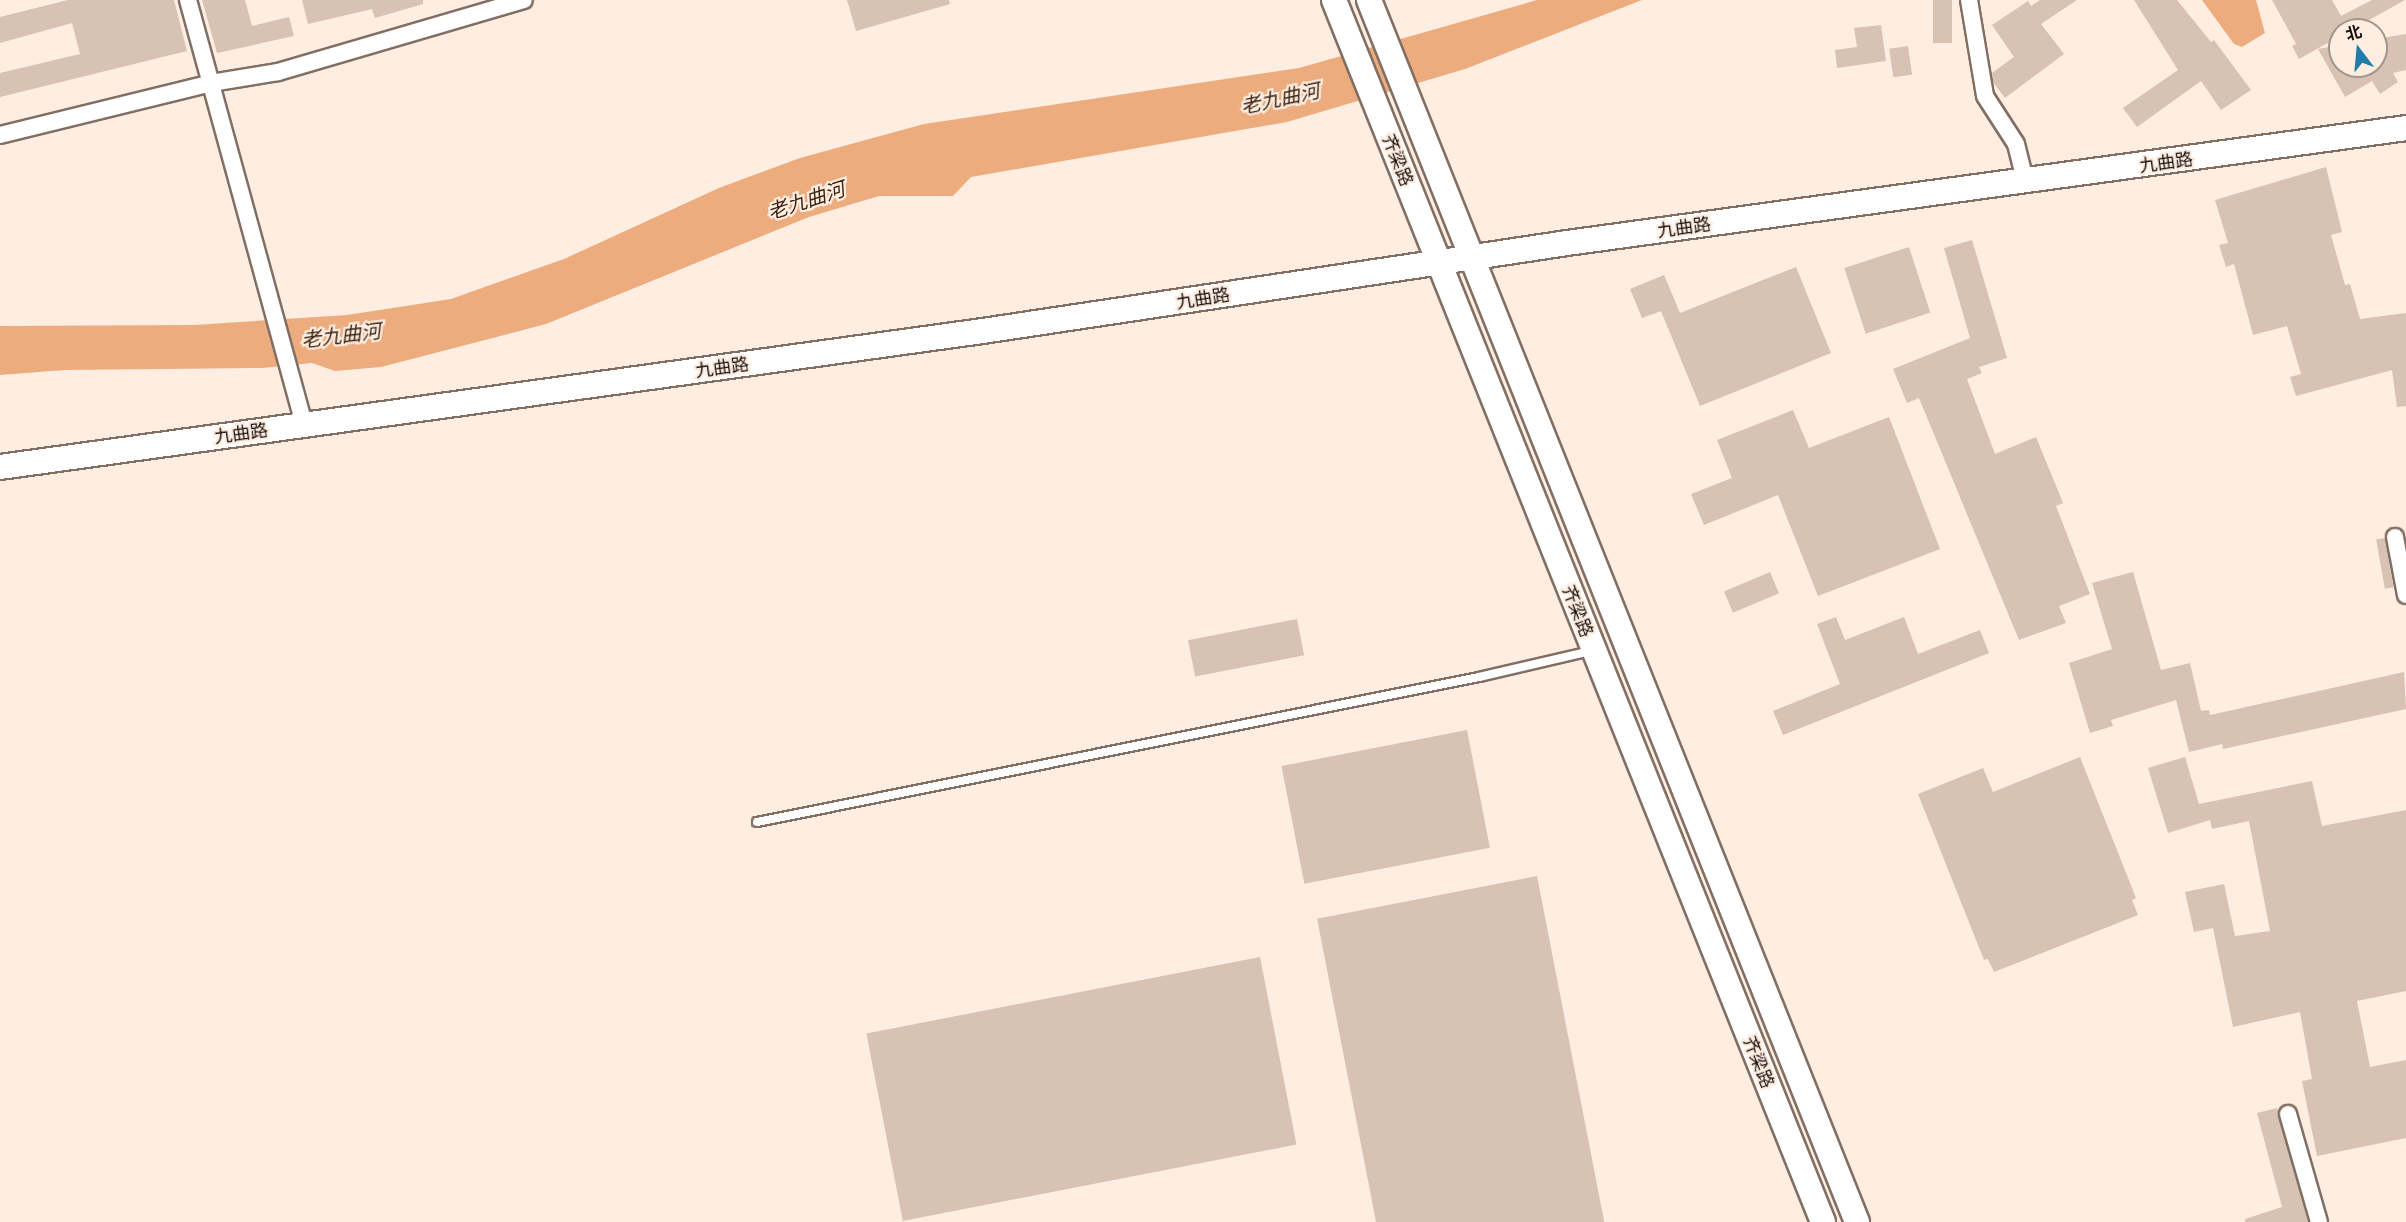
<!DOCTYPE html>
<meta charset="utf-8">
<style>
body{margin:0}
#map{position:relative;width:2406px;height:1222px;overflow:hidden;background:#feede1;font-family:Barlow,"Noto Sans SC",sans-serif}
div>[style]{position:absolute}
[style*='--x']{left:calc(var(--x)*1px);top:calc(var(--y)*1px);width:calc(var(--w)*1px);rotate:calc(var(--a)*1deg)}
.water>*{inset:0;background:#edac7e}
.building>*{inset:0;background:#d7c2b4;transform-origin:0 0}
.roads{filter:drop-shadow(2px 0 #826f63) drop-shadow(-2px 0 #826f63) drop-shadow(0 2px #826f63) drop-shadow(0 -2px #826f63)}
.lane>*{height:8px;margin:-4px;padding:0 4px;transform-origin:4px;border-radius:4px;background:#fff}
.street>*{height:16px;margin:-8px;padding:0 8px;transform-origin:8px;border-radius:8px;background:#fff}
.secondary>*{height:24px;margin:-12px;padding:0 12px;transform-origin:12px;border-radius:12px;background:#fff}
span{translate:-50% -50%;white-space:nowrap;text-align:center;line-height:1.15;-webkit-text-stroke:4.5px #feede1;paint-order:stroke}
.street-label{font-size:18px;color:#17100b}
.water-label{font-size:20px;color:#3e2410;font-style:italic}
.north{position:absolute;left:2328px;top:18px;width:60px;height:60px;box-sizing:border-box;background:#feede1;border:2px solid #a2958b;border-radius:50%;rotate:344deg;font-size:16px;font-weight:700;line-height:24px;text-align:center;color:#17100b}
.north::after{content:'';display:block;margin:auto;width:21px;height:27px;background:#217caa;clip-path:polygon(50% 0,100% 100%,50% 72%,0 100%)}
</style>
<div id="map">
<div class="water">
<i style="clip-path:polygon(1537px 0,1642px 0,1465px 69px,1287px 122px,971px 177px,953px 196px,879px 196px,809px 217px,546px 324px,381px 367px,335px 371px,312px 363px,262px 368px,65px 370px,0 375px,0 326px,194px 325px,347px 315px,451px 299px,564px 259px,719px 188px,800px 158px,924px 124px,1299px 68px)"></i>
<i style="clip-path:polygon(2202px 0,2256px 0,2265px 33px,2242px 47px,2234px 44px)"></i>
</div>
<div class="building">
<i style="clip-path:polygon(68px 0,174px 0,187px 51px,0 97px,0 73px,80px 54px,72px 23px,0 43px,0 17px)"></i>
<i style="clip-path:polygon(202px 0,245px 0,252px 26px,289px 17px,294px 36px,217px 53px)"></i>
<i style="clip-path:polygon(302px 0,423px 0,423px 4px,375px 18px,372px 9px,308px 24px)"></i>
<i style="clip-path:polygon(847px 0,949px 0,950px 4px,856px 31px)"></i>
<i style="left:1933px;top:0;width:19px;height:43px"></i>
<i style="clip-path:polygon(2040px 0,2077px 0,2041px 24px,2064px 54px,2005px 98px,1993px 82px,1992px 73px,2014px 57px,1992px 25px,2028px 1px,2031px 6px)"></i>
<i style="clip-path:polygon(2134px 0,2177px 0,2211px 42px,2214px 40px,2251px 90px,2221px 110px,2201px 81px,2137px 127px,2123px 108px,2178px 70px)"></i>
<i style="clip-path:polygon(2272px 0,2332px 0,2341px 16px,2372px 0,2405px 0,2351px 30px,2340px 30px,2340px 36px,2299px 59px,2292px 46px,2296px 44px)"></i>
<i style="clip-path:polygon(1881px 25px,1886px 61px,1837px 68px,1835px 50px,1857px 47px,1854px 28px)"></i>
<i style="clip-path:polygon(2406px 34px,2406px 70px,2393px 73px,2398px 82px,2380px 94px,2372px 81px,2345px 97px,2318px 49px,2340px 45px,2340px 66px,2376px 66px,2376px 39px)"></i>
<i style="left:1908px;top:46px;width:29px;height:19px;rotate:82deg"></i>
<i style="clip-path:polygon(2326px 167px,2342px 232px,2331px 235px,2345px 285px,2350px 284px,2360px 319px,2406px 313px,2406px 406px,2397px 407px,2392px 370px,2296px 396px,2290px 377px,2301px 374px,2287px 326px,2253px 335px,2234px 264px,2226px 267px,2219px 245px,2228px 243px,2215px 200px)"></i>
<i style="clip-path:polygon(1972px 240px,2007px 358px,1979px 367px,1982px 373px,1967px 379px,1995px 454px,2036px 437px,2063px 503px,2056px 506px,2090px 594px,2059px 606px,2066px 623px,2019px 640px,1919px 398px,1907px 403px,1893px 369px,1970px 338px,1944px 248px)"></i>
<i style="left:1909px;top:247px;width:69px;height:68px;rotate:72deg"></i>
<i style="clip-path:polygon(1796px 267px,1831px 353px,1700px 406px,1661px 311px,1642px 318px,1630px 289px,1664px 275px,1680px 313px)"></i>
<i style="clip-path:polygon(1793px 410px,1809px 448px,1889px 417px,1940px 549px,1818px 596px,1778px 495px,1704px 525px,1691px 494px,1732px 478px,1717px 440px)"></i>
<i style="left:2385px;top:538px;width:50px;height:9px;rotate:80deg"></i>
<i style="left:1770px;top:572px;width:23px;height:50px;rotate:67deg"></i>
<i style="clip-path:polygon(2133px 572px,2161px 670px,2190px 663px,2201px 711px,2209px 710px,2210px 715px,2404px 672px,2406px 709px,2223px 749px,2222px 744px,2189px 752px,2176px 700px,2111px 720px,2113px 726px,2090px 733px,2069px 663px,2112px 649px,2092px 583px)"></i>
<i style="clip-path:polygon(1836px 617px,1845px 640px,1904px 617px,1918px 654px,1980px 630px,1989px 653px,1783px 735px,1773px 711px,1840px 684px,1817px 624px)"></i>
<i style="left:1297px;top:619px;width:37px;height:111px;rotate:79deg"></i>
<i style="left:1467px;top:730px;width:120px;height:189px;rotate:79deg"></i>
<i style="clip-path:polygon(2080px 757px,2136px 898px,2132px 900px,2138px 915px,1994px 972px,1988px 959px,1984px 960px,1918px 794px,1983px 768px,1993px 792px)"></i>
<i style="clip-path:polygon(2185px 757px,2199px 804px,2312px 781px,2322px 826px,2406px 810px,2406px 991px,2357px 1001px,2370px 1067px,2406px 1060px,2406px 1138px,2317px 1156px,2302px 1081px,2312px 1079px,2300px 1012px,2233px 1027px,2213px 928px,2194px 932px,2185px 892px,2224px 884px,2235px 936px,2270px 931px,2249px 821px,2212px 829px,2210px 820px,2168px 833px,2148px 768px)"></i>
<i style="left:1537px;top:876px;width:353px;height:224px;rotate:79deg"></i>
<i style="left:1260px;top:957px;width:191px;height:401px;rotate:79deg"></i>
<i style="clip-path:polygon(2277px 1108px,2308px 1222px,2245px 1222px,2245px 1219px,2282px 1207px,2257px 1113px)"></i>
</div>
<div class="roads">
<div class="lane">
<i style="--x:757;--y:822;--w:736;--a:-11.36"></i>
<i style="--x:1479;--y:677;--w:115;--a:-13.1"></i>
</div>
<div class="street">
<i style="--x:188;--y:0;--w:441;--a:74.7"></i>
<i style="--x:1969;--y:0;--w:97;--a:80.5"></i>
<i style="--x:1985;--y:96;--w:57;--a:57.1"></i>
<i style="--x:2016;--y:144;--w:38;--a:76"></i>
<i style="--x:0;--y:135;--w:217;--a:-13.8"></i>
<i style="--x:211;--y:83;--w:68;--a:-9.3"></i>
<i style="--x:278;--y:72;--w:256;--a:-16.3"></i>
<i style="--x:2395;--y:537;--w:59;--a:79.3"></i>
<i style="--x:2288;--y:1114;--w:112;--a:74"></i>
</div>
<div class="secondary">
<i style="--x:1334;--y:0;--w:1316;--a:68.19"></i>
<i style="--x:1369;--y:0;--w:1316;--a:68.23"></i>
<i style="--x:0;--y:467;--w:985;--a:-7.88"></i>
<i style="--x:976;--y:332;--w:598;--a:-8.56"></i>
<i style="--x:1567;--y:243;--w:847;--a:-7.8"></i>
</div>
</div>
<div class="street-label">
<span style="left:1398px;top:160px;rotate:68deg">齐梁路</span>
<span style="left:2166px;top:162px;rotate:-8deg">九曲路</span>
<span style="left:1684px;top:227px;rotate:-8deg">九曲路</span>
<span style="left:1203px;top:298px;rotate:-9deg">九曲路</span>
<span style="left:722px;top:367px;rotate:-8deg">九曲路</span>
<span style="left:241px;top:433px;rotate:-8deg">九曲路</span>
<span style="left:1578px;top:611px;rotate:68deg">齐梁路</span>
<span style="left:1759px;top:1062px;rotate:68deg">齐梁路</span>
</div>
<div class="water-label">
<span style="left:1280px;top:98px;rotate:-12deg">老九曲河</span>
<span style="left:806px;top:200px;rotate:-18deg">老九曲河</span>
<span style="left:341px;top:335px;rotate:-7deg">老九曲河</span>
</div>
<div class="north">北</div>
</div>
